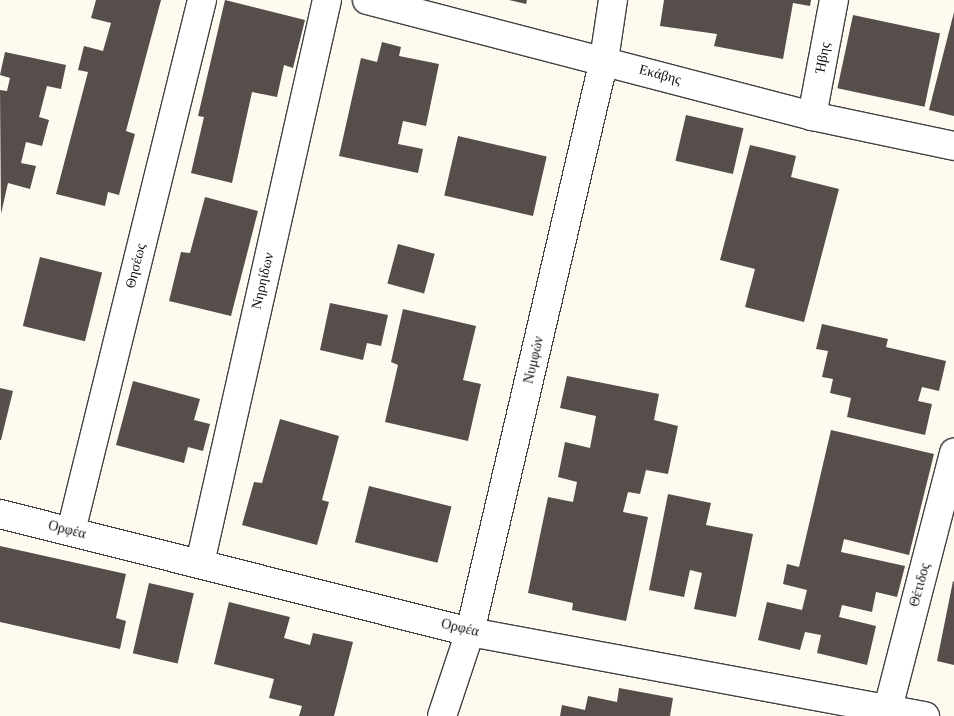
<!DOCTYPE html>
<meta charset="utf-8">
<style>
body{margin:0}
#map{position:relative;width:954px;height:716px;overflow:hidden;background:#fefaf0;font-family:"Times New Roman",serif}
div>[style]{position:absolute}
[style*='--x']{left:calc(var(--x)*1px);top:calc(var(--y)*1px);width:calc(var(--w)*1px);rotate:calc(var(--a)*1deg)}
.building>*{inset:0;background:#554e4b;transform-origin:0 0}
.roads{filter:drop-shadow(1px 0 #414141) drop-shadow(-1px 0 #414141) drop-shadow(0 1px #414141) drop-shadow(0 -1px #414141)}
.minor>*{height:28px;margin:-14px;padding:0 14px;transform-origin:14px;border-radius:14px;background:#fff}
span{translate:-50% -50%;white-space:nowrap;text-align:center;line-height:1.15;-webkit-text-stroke:5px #fff;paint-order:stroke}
.street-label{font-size:14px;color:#0e0e0e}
</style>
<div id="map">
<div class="building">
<i style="clip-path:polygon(96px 0,161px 0,126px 131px,135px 134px,119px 195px,108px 192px,105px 206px,56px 194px,88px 72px,78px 70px,84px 46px,103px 51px,111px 23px,91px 18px)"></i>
<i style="clip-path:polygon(225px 0,305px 20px,293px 68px,284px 65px,277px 97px,252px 92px,232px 183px,191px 173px,204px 117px,198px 116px)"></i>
<i style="clip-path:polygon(509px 0,527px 0,526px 4px)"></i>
<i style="clip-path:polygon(664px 0,811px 0,810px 6px,793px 3px,783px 59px,714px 46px,717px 34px,660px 26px)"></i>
<i style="clip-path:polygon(954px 12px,954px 116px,929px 110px)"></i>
<i style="left:853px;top:15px;width:89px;height:75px;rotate:12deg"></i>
<i style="clip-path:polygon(382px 42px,401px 47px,399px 56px,439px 64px,426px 126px,403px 121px,398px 144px,423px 149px,418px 173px,339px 156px,361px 58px,377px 62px)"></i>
<i style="clip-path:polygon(5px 52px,66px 65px,61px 89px,47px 86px,39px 117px,49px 120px,42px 146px,26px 142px,21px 163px,36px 166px,30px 189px,8px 183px,1px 214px,0 90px,7px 91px,10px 78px,0 75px)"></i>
<i style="left:686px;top:115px;width:59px;height:47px;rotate:13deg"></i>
<i style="left:458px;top:136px;width:91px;height:61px;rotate:13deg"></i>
<i style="clip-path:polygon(750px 145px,796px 156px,791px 177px,839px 189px,804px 322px,745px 307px,755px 269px,720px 260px)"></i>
<i style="clip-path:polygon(205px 197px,258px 211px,231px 316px,169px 301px,181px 252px,190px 253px)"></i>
<i style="left:398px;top:244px;width:38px;height:41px;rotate:15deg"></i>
<i style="left:40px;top:257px;width:64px;height:71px;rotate:14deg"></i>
<i style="clip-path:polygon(330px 303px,388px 315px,381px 346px,367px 343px,363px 360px,320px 350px)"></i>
<i style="clip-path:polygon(403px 309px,476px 326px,463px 380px,481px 384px,468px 441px,385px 422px,398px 365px,391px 362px)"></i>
<i style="clip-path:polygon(822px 324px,888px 339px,886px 347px,946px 361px,939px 391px,922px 387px,918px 401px,932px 404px,925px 435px,847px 417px,851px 398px,830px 393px,833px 379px,822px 377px,828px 351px,816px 349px)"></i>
<i style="clip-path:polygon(567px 376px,659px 394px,654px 420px,678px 426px,668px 474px,646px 470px,640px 494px,628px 492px,623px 512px,648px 517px,626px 621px,572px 610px,573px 603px,528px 593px,548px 497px,573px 502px,577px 482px,558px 477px,565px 442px,590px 448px,596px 416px,560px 408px)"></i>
<i style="clip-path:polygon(133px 381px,200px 399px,194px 420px,210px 424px,203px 451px,188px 447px,184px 463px,116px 445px)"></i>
<i style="clip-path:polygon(0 388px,13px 391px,1px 440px,0 440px)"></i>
<i style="clip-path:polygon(280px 419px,339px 436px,322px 500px,329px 502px,317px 545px,242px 525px,254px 482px,262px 483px)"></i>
<i style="clip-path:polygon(831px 430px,934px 454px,909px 555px,844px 539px,841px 552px,905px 566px,897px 597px,876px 592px,872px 612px,842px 605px,839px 617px,876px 626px,867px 665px,817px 653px,821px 635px,805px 632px,800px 650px,758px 640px,767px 602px,802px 610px,807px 590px,783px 584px,787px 564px,799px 567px)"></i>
<i style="left:369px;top:486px;width:85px;height:58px;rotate:14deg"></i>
<i style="clip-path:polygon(668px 494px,711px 503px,706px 525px,753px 534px,736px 617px,694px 609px,702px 573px,690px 570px,684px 597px,649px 590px)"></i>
<i style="clip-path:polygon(0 546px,126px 574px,116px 618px,126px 621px,120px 649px,0 622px)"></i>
<i style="clip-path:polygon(953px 581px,954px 582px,954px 665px,937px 661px)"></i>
<i style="left:149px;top:583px;width:46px;height:72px;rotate:13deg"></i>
<i style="clip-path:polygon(229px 602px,290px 617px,284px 638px,310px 645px,313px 633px,353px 642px,334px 716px,299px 716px,302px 706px,269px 698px,274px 679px,214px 664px)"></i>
<i style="clip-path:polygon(619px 688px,673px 698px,670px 716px,560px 716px,562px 705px,585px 710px,588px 696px,617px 702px)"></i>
</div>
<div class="roads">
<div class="minor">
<i style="--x:367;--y:0;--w:460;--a:14.6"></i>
<i style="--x:812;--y:116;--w:145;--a:11.9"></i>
<i style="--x:812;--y:116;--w:118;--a:-79.3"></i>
<i style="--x:0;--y:514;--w:485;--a:14.1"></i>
<i style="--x:470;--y:632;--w:463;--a:10.5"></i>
<i style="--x:71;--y:531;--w:547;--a:-76.14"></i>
<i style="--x:200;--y:563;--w:577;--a:-77.29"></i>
<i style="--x:442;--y:716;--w:89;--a:-71.6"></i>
<i style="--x:470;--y:632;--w:587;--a:-76.82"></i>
<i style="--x:604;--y:60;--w:61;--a:-81.5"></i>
<i style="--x:886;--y:716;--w:272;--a:-75.5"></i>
</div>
</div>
<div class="street-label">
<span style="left:823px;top:58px;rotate:-79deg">Ήβης</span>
<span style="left:660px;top:75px;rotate:15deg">Εκάβης</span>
<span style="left:136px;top:266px;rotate:-76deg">Θησέως</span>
<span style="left:263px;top:281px;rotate:-77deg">Νηρηίδων</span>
<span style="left:534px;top:360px;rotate:-77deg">Νυμφών</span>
<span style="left:67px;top:530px;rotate:14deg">Ορφέα</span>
<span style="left:920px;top:585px;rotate:-75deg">Θέτιδος</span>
<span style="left:460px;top:628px;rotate:13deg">Ορφέα</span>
</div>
</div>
